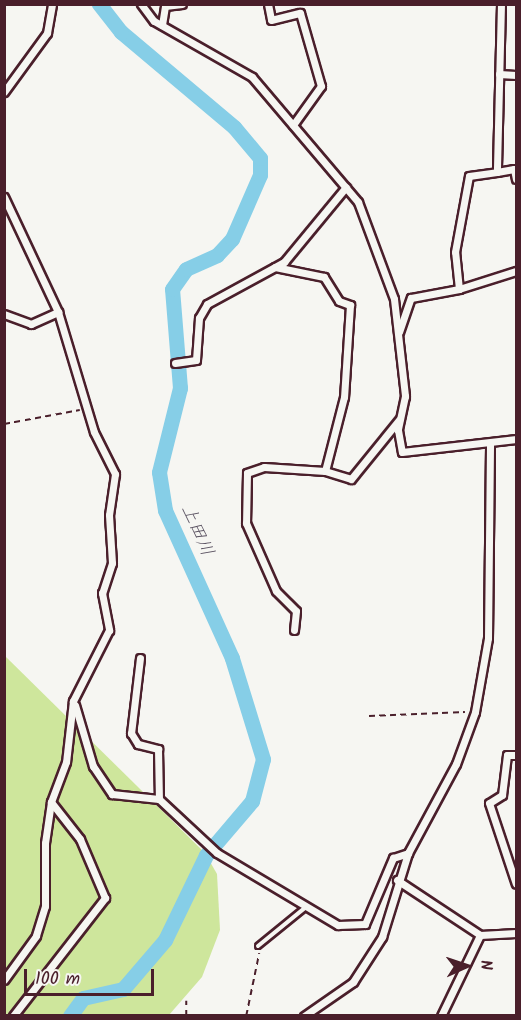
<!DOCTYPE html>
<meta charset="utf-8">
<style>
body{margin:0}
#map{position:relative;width:521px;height:1020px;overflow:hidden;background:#f6f6f2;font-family:Kalam,"Klee One",sans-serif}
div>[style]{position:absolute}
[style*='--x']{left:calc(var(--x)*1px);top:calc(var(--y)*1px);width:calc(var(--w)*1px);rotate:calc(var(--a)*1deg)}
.green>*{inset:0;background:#cee69c}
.river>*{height:15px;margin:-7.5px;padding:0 7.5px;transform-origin:7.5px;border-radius:7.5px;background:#86cee7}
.path>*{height:1.5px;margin-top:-0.75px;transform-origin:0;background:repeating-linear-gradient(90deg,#4a1f2b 0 6px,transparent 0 10.5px)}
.roads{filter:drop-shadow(2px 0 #4a1f2b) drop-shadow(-2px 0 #4a1f2b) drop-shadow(0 2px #4a1f2b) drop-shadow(0 -2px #4a1f2b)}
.service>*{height:4px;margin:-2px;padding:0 2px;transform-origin:2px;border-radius:2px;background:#f6f6f2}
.minor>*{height:7px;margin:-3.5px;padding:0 3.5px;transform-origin:3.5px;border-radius:3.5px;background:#f6f6f2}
span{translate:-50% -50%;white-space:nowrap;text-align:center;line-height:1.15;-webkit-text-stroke:4.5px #f6f6f2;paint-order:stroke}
.water-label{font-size:18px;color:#5c5463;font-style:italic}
.frame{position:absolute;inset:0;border:6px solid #4a1f2b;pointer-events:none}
.north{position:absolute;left:437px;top:936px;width:60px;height:60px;-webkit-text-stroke:4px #f6f6f2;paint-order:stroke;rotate:87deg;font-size:16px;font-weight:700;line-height:24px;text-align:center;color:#4a1f2b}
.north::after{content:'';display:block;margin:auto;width:21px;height:27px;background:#4a1f2b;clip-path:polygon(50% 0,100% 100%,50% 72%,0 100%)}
.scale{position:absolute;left:24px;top:969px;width:130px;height:27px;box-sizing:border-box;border:3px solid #4a1f2b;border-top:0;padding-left:8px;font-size:18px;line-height:21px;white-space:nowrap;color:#4a1f2b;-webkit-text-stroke:4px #f6f6f2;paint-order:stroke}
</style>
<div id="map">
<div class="green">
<i style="clip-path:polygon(4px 655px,205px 853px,217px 874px,220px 930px,202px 977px,169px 1015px,5px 1015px)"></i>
</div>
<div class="river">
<i style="--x:70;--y:1016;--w:22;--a:-54"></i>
<i style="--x:83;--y:998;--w:41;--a:-12.7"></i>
<i style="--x:123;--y:989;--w:65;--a:-49.4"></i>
<i style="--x:165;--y:940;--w:94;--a:-64.2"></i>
<i style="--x:206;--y:855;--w:71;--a:-49.6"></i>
<i style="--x:252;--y:801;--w:43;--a:-75.3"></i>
<i style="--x:263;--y:759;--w:106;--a:-107.1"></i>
<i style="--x:232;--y:658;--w:162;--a:-114.4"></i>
<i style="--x:165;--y:510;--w:38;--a:-99"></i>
<i style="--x:159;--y:472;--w:87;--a:-76"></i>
<i style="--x:180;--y:388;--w:99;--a:-94.6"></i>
<i style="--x:172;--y:289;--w:24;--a:-55"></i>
<i style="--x:186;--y:269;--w:34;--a:-24"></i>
<i style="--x:217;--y:255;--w:22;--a:-47"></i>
<i style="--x:232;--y:239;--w:70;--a:-66.4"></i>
<i style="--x:260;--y:175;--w:17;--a:-90"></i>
<i style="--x:260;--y:158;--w:40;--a:-130"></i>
<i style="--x:234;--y:127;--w:148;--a:-139.9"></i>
<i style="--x:121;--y:32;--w:36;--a:-128"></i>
</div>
<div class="path">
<i style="--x:4;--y:424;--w:77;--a:-10.4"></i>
<i style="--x:369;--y:716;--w:96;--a:-2.4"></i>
<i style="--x:186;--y:1016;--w:15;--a:-90"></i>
<i style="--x:246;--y:1016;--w:64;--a:-78.3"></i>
</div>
<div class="roads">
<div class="service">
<i style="--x:258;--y:946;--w:62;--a:-39.1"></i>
</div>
<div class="minor">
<i style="--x:141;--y:4;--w:21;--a:53"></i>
<i style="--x:154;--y:21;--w:113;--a:29.7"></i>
<i style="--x:252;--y:77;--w:164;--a:49.7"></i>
<i style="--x:358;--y:202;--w:103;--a:69.6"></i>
<i style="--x:394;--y:299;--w:98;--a:83.5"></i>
<i style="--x:405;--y:396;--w:35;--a:102"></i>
<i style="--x:398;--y:430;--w:22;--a:80"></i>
<i style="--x:402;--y:452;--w:115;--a:-6.5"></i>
<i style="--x:268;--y:4;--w:16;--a:79"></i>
<i style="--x:271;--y:20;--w:30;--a:-14"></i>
<i style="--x:300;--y:13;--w:76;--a:74"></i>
<i style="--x:321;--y:86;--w:48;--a:125.7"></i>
<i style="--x:501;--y:4;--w:168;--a:91.4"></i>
<i style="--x:497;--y:172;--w:17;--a:-10"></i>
<i style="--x:514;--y:169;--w:10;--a:79"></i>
<i style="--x:162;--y:25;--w:19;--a:-81"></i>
<i style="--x:165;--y:6;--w:17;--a:-7"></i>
<i style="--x:499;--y:74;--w:17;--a:3"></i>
<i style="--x:4;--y:92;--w:73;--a:-53.9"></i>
<i style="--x:47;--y:33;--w:29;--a:-80"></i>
<i style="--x:4;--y:197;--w:127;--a:64.8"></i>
<i style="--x:58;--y:312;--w:125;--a:73.3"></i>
<i style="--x:94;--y:432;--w:47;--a:63.4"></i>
<i style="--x:115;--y:474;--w:41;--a:98.3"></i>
<i style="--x:109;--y:515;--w:48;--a:86.4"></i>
<i style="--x:112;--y:563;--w:32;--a:108"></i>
<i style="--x:102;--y:593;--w:38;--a:79"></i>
<i style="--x:109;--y:630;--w:80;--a:116.9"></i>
<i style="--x:73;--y:701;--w:61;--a:96.5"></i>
<i style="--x:66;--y:762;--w:43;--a:110.6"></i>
<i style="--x:51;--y:802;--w:41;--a:98.3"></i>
<i style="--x:45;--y:843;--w:63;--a:90"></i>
<i style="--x:45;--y:906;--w:31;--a:107"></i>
<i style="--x:36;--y:936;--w:54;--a:126"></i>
<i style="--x:275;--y:267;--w:50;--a:11.5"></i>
<i style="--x:324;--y:277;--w:28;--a:58"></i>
<i style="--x:339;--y:301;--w:12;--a:20"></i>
<i style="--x:350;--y:305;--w:92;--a:93.7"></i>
<i style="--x:344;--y:397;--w:76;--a:104.4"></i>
<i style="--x:325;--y:471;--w:61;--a:-176.2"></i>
<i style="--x:264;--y:467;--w:18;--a:161"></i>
<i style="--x:247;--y:473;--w:50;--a:91.1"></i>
<i style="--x:246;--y:523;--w:74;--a:66.2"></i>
<i style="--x:276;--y:591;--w:28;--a:45"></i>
<i style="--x:296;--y:611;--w:19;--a:96"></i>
<i style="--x:459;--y:289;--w:60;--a:-17.5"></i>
<i style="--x:4;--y:314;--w:29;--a:20"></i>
<i style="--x:31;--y:324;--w:30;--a:-24"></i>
<i style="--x:399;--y:332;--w:36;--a:-71"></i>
<i style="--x:411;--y:298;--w:49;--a:-10.6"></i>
<i style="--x:459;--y:289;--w:37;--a:-96"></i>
<i style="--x:455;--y:252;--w:77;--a:-79.6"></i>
<i style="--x:469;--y:176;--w:28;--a:-8"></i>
<i style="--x:175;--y:363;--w:21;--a:-8"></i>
<i style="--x:196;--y:360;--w:42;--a:-85.9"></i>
<i style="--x:199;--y:318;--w:16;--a:-60"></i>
<i style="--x:207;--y:304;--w:88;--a:-28.6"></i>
<i style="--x:284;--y:262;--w:97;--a:-50.4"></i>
<i style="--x:325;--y:471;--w:27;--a:17"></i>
<i style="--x:351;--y:479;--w:76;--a:-50.9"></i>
<i style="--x:140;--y:658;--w:76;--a:96.8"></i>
<i style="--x:131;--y:733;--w:13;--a:58"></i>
<i style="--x:138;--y:744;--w:21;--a:14"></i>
<i style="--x:158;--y:749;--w:50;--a:88.9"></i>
<i style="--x:75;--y:705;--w:64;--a:73.6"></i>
<i style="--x:93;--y:766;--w:34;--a:56"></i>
<i style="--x:112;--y:794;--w:47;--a:6.1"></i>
<i style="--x:159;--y:799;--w:79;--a:43"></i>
<i style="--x:217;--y:853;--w:141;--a:30.8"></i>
<i style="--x:338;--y:925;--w:27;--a:-2"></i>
<i style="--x:365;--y:924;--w:72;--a:-67"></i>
<i style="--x:393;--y:858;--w:16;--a:-18"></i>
<i style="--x:516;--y:755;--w:9;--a:180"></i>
<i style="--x:507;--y:755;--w:40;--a:97.1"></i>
<i style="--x:502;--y:795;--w:15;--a:148"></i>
<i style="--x:489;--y:803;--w:85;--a:71.6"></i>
<i style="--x:397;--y:880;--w:100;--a:33.5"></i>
<i style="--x:480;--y:935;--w:36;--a:-3"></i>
<i style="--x:13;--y:1016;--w:150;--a:-52.1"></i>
<i style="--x:105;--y:898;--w:64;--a:-113"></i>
<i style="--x:80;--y:839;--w:47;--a:-128.1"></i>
<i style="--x:304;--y:1016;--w:60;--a:-34.8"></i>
<i style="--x:353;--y:982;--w:54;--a:-57.2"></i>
<i style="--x:382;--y:937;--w:88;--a:-72.8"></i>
<i style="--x:408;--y:853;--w:101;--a:-61.7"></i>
<i style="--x:456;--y:764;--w:55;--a:-69.9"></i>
<i style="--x:475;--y:712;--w:75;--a:-80"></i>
<i style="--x:488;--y:638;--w:195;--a:-89.4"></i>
<i style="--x:441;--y:1016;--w:90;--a:-64.3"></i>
</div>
</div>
<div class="water-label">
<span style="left:196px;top:531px;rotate:66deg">上田川</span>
</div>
<div class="frame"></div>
<div class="north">N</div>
<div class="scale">100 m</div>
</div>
